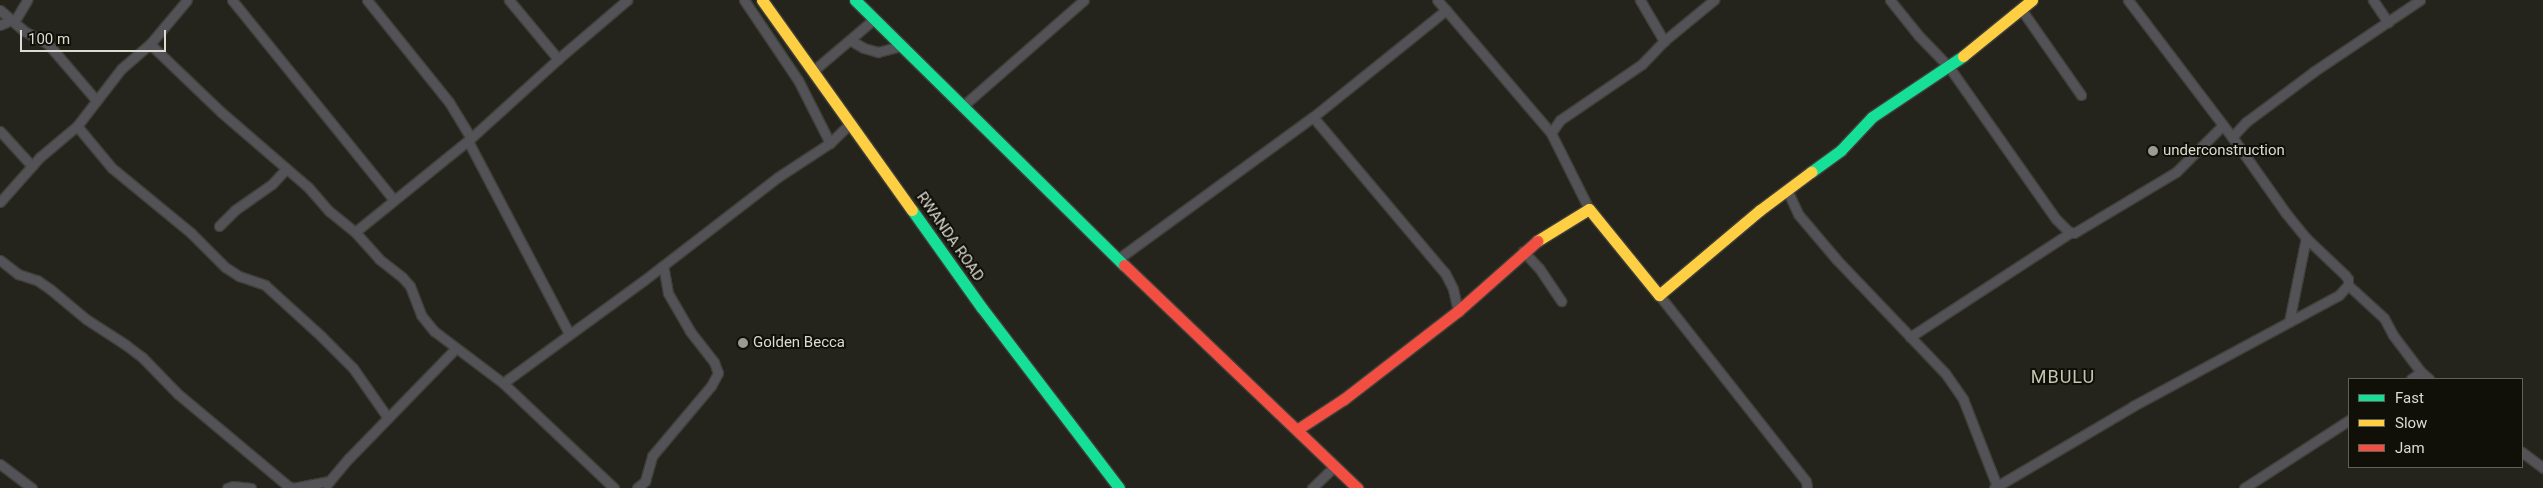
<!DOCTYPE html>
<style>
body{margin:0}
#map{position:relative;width:2543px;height:488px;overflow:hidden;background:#24241c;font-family:Roboto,sans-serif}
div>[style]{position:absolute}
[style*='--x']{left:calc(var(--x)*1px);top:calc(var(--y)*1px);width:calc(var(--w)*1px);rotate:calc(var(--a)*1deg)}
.roads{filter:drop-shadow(1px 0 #40403a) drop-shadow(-1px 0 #40403a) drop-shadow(0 1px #40403a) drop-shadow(0 -1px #40403a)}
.street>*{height:9px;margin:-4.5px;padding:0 4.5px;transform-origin:4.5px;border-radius:4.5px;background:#525257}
.fast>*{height:11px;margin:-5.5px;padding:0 5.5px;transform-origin:5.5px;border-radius:5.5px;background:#16e098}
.slow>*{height:11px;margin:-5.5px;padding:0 5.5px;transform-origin:5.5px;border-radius:5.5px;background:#ffcf43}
.jam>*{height:11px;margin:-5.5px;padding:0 5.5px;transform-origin:5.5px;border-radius:5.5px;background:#f24e42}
.dots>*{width:14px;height:14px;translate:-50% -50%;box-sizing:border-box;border:2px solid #101009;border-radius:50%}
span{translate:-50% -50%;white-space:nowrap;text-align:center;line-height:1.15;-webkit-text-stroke:4px #101009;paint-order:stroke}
.poi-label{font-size:15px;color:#dbdbd2}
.left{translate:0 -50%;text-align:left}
.street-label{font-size:15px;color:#dbdbd2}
.quarter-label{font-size:18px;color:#c3c4b1;letter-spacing:1px}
.legend{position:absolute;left:2348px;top:378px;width:175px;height:90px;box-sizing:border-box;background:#101009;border:1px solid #616159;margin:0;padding:6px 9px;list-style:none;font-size:15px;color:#dbdbd2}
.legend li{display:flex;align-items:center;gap:10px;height:25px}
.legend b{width:25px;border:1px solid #616159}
.scale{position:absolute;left:20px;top:30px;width:146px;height:22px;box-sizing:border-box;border:2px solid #dbdbd2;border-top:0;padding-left:6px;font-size:15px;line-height:18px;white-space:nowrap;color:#dbdbd2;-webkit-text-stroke:4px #101009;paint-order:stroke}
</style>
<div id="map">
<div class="roads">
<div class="street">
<i style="--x:232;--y:0;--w:257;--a:51"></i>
<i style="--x:367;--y:0;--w:131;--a:51.2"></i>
<i style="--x:449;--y:102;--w:42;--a:58.6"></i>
<i style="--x:509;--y:0;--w:77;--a:50.3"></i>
<i style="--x:744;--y:0;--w:97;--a:56"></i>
<i style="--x:798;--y:80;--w:71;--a:63.1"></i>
<i style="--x:1640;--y:0;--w:48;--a:59.7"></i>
<i style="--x:1890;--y:0;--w:46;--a:51.1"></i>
<i style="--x:1919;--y:36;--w:43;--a:45.9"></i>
<i style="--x:1949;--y:67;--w:186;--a:54.9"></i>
<i style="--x:2056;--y:219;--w:17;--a:45"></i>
<i style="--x:2068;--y:231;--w:6;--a:18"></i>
<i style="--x:2074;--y:233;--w:119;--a:-30.9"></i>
<i style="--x:2176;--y:172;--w:66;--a:-45"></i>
<i style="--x:2373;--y:0;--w:27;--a:56"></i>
<i style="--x:2021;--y:9;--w:105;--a:55.1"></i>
<i style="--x:0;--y:10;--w:32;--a:41"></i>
<i style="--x:24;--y:31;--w:27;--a:28"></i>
<i style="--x:48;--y:44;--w:74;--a:49.4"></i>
<i style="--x:1446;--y:10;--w:162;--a:49.5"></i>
<i style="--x:14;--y:22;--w:26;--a:-59"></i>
<i style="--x:0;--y:25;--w:12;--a:-24"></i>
<i style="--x:850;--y:40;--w:16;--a:30"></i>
<i style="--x:864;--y:48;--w:15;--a:16"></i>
<i style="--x:878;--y:52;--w:24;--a:-15"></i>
<i style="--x:150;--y:44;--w:98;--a:43.8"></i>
<i style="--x:221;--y:112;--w:115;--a:40.8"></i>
<i style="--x:308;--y:187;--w:32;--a:49"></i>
<i style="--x:329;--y:211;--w:33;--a:39"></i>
<i style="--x:355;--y:232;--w:36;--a:48"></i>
<i style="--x:379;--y:259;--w:29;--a:38"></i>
<i style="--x:402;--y:277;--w:12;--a:48"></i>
<i style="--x:410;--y:286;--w:31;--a:69"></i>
<i style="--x:421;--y:315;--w:21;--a:51"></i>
<i style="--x:434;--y:331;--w:86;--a:37"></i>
<i style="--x:503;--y:383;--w:153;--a:43.4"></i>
<i style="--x:813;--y:71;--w:80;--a:-40.4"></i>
<i style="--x:964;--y:105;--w:159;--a:-41.2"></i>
<i style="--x:1313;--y:117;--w:204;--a:49.8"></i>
<i style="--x:1445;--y:273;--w:18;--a:63"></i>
<i style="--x:1453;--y:289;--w:23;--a:77"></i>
<i style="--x:77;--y:126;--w:55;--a:50.2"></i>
<i style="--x:112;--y:168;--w:102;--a:39.4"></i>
<i style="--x:191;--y:233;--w:48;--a:45"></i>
<i style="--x:225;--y:267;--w:17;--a:33"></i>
<i style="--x:239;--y:276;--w:28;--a:19"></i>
<i style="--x:265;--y:285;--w:76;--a:42.3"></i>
<i style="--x:321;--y:336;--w:45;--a:45"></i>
<i style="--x:353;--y:368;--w:61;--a:55"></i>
<i style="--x:0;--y:131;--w:47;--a:47.6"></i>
<i style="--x:2232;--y:137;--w:21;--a:-47"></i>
<i style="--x:2246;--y:122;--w:84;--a:-36.7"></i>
<i style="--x:2313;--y:72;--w:129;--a:-33.9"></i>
<i style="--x:468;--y:141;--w:217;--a:62.3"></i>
<i style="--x:1787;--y:190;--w:26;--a:65"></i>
<i style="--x:1798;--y:214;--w:60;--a:49.7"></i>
<i style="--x:1837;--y:260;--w:156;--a:46.3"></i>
<i style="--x:1945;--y:373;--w:32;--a:55"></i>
<i style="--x:1963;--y:399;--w:93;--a:68.7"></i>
<i style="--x:0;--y:202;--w:60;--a:-48.4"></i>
<i style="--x:40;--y:157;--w:48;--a:-40"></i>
<i style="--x:77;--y:126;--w:72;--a:-52.3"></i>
<i style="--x:121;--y:69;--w:38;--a:-41"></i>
<i style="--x:150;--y:44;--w:57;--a:-49.9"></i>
<i style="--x:1589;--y:209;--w:85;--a:-116.6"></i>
<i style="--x:1551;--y:133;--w:16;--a:-55"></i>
<i style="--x:1560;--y:120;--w:99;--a:-34.3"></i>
<i style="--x:1642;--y:64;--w:32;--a:-46"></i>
<i style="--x:1664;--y:41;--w:65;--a:-39.4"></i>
<i style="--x:219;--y:226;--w:23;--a:-45"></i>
<i style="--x:235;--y:210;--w:45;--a:-35.1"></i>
<i style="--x:272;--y:184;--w:21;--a:-47"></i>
<i style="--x:355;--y:232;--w:149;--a:-39"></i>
<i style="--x:471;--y:138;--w:118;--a:-42.2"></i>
<i style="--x:558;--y:59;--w:91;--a:-40.5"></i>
<i style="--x:1523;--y:251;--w:23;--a:47"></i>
<i style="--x:1539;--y:268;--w:40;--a:56"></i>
<i style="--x:1118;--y:259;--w:241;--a:-36.1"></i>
<i style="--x:1313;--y:117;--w:171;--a:-38.8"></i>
<i style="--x:1446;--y:10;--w:13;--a:-132"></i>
<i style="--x:0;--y:260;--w:23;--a:38"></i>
<i style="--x:18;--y:274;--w:20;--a:18"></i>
<i style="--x:37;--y:280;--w:16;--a:35"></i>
<i style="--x:50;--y:289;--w:47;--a:39.8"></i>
<i style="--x:86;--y:319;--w:48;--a:33"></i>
<i style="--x:126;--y:345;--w:20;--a:37"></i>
<i style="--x:142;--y:357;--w:52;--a:45.8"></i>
<i style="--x:178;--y:394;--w:143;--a:39.9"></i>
<i style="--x:288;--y:486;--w:5;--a:22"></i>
<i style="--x:293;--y:488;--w:37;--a:-11"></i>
<i style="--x:2348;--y:285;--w:49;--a:42.5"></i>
<i style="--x:2384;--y:318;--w:19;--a:62"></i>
<i style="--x:2393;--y:335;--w:46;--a:52.9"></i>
<i style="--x:2421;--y:372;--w:11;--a:41"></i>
<i style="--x:1659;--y:295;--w:237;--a:51.7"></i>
<i style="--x:1806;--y:481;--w:7;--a:82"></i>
<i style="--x:2289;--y:322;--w:86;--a:-78.6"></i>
<i style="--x:1910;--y:337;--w:192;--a:-33.1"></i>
<i style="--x:2411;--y:379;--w:12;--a:-35"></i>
<i style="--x:503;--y:383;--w:173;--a:-36.1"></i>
<i style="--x:643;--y:281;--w:170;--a:-37.6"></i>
<i style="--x:778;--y:177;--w:62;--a:-33.2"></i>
<i style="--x:830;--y:143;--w:29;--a:-44"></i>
<i style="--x:2522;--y:452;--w:26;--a:37"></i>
<i style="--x:0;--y:464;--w:40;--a:37"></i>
<i style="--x:327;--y:484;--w:34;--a:-50"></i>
<i style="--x:349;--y:458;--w:152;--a:-45.8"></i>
<i style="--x:227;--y:488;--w:6;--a:-18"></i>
<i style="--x:233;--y:486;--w:18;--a:6"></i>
<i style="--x:637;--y:488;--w:11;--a:-41"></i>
<i style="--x:645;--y:481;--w:26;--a:-74"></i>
<i style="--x:652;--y:456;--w:92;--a:-49.9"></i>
<i style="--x:711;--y:386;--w:15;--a:-62"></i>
<i style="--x:718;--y:373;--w:12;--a:-110"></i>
<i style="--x:714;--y:362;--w:39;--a:-128"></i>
<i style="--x:690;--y:331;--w:44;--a:-120.1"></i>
<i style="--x:668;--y:293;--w:28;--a:-100"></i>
<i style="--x:1312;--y:488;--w:32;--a:-44"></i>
<i style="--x:1994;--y:488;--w:161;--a:-30.5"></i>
<i style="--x:2133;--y:406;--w:234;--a:-28.3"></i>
<i style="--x:2339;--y:295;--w:13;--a:-48"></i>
<i style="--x:2348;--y:285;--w:6;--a:-90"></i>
<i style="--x:2348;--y:279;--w:5;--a:-127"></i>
<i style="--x:2345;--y:275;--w:54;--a:-136.5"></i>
<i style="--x:2306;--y:238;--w:33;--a:-129"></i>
<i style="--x:2285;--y:212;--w:92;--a:-125.2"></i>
<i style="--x:2232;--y:137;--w:172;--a:-127.2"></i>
<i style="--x:2244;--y:488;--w:125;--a:-32.9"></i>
</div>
<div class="fast">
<i style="--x:855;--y:0;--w:378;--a:44.6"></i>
<i style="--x:1811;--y:172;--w:37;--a:-36"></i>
<i style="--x:1841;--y:150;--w:45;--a:-46.8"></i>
<i style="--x:1872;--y:117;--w:110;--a:-33.8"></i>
<i style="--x:912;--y:210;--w:120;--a:54.5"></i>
<i style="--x:982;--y:308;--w:226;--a:52.7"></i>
</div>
<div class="slow">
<i style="--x:762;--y:0;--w:258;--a:54.5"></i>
<i style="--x:1963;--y:56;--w:89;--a:-39.1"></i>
<i style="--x:1537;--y:241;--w:61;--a:-31.6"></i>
<i style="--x:1589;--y:209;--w:111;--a:50.9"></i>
<i style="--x:1659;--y:295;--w:132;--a:-40.1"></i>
<i style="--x:1760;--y:210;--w:64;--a:-36.7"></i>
</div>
<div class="jam">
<i style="--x:1124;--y:265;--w:323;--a:43.7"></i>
<i style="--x:1298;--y:429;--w:55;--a:-33.1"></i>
<i style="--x:1344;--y:399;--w:144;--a:-37.7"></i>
<i style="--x:1458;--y:311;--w:106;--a:-41.5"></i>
</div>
</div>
<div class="dots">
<i style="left:2153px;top:151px;background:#9b9b92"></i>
<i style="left:743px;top:343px;background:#9b9b92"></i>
</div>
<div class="poi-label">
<span class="left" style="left:2163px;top:151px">underconstruction</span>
<span class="left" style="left:753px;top:343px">Golden Becca</span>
</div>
<div class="street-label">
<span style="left:950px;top:237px;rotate:55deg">RWANDA ROAD</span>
</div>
<div class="quarter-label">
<span style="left:2063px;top:377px">MBULU</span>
</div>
<ul class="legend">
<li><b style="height:6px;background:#16e098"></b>Fast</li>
<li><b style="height:6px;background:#ffcf43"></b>Slow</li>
<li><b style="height:6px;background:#f24e42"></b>Jam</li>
</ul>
<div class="scale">100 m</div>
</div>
